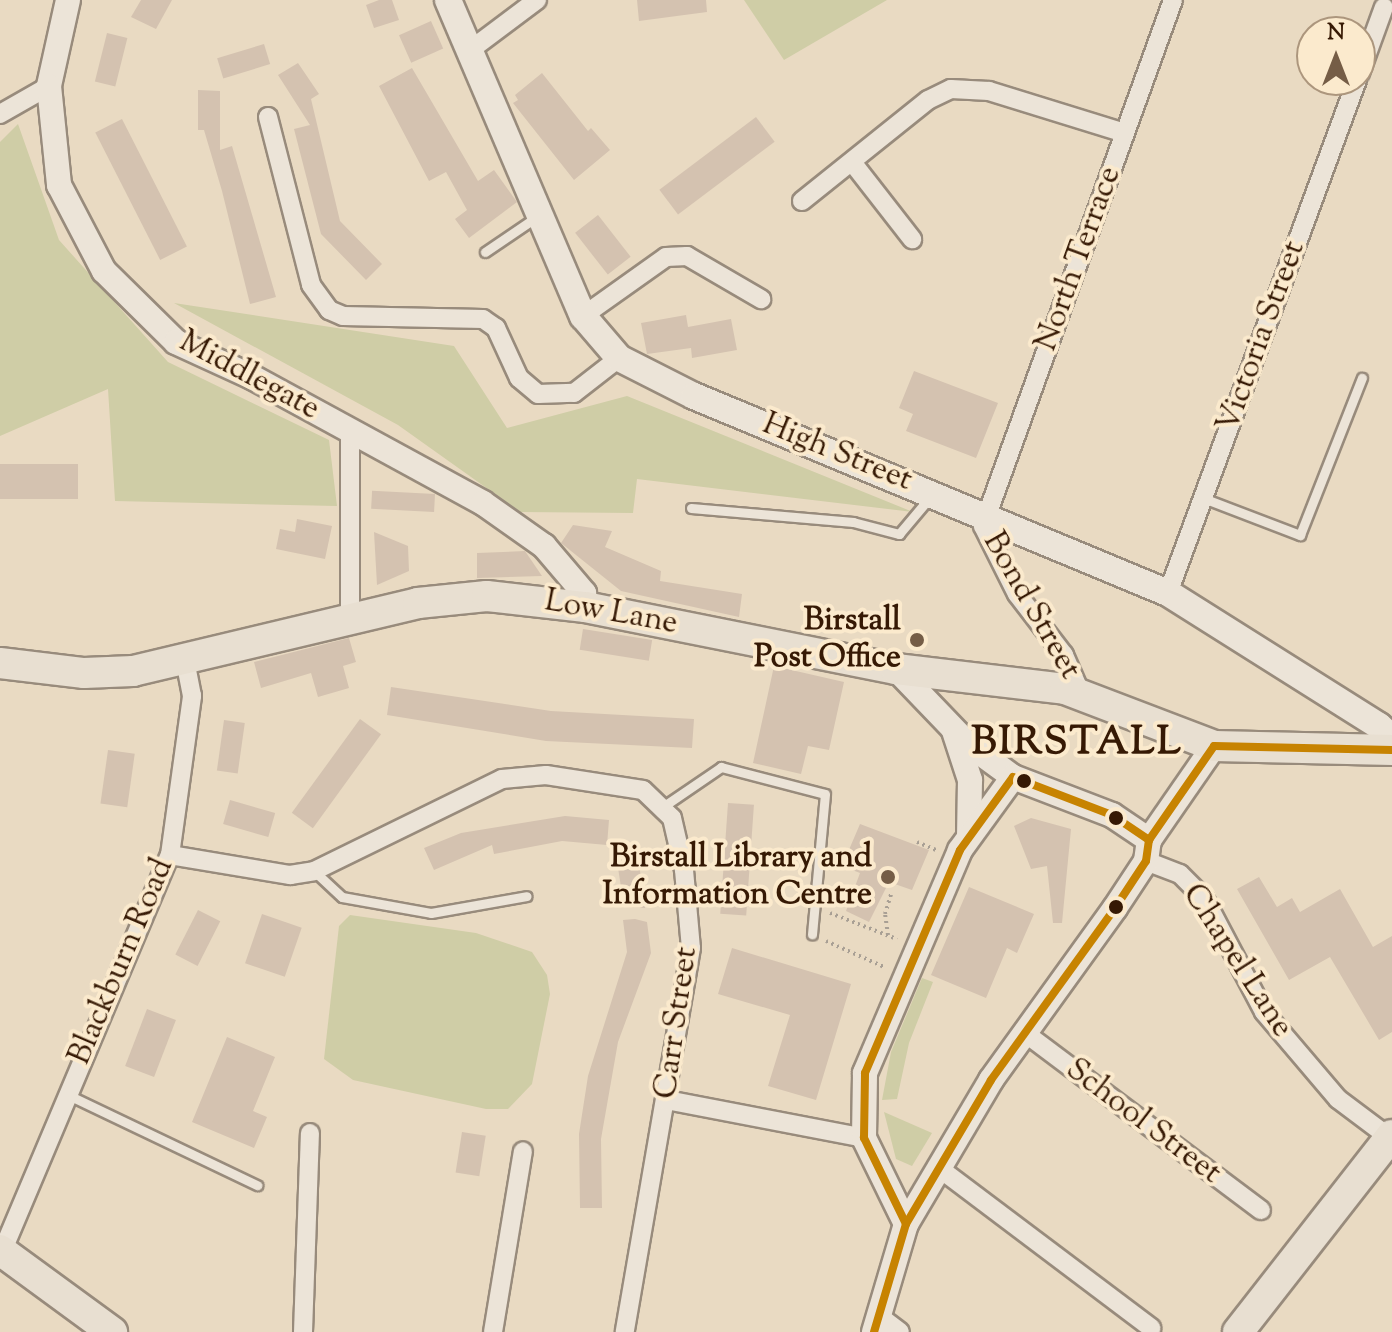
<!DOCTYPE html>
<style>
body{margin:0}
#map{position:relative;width:1392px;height:1332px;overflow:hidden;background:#e9dac2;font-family:"Sorts Mill Goudy",serif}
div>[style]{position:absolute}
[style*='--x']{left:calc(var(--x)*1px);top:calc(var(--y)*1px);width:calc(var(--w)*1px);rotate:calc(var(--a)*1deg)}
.green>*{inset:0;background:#cfcda6}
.building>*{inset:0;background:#d4c2b0;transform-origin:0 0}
.path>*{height:4px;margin-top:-2px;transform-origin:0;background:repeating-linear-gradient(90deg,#a89f94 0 2px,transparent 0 6px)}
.roads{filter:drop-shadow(2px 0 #988b7c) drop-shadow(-2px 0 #988b7c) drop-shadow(0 2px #988b7c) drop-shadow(0 -2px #988b7c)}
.service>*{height:9px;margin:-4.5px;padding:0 4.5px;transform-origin:4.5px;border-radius:4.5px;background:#ece4d8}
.minor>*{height:18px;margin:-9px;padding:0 9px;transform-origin:9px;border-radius:9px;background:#ece4d8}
.tertiary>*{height:24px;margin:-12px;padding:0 12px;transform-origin:12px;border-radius:12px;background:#ece4d8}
.secondary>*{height:26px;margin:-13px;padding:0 13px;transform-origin:13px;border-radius:13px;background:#ece4d8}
.primary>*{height:30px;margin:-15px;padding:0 15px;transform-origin:15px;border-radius:15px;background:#e8dfd1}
.bus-1>*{height:8px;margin:-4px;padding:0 4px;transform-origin:4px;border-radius:4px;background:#c78301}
.dots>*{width:22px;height:22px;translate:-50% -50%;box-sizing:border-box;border:4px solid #fbeacd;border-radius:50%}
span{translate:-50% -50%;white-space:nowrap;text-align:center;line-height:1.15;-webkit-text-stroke:8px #fbeacd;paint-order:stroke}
.street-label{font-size:32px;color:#361904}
.poi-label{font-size:32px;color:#361904;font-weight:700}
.right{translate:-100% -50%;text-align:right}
.district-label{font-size:40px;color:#361904;font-weight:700;letter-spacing:2px}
.north{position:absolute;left:1296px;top:16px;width:80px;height:80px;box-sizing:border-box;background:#fbeacd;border:2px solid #ac967d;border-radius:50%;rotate:0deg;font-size:22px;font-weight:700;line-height:32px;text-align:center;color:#361904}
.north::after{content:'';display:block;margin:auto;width:28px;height:36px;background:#755d46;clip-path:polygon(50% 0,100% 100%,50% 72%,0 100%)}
</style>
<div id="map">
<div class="green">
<i style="clip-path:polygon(744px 0,887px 0,784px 60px)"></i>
<i style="clip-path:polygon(18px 124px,59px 240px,168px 362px,329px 440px,337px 506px,115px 501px,108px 389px,0 436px,0 142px)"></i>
<i style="clip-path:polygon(174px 303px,454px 346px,507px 428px,627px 396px,913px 512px,637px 479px,633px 513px,520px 512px,398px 425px)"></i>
<i style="clip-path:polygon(350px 915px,476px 933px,532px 952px,547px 975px,550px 994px,532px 1084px,508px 1109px,486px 1109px,353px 1080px,324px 1059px,339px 926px)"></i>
<i style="clip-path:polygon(922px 978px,933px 982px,909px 1043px,897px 1099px,882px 1100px,891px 1052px)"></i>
<i style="clip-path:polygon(884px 1112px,932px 1133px,912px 1166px,896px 1159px)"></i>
</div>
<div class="building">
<i style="clip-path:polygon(141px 0,172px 0,156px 29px,131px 17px)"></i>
<i style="clip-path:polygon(379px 0,392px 0,399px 20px,374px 28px,366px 5px)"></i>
<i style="clip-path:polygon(637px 0,706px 0,707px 12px,639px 21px)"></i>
<i style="left:431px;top:21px;width:30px;height:35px;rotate:66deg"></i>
<i style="left:107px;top:33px;width:21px;height:50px;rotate:14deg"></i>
<i style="left:264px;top:44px;width:21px;height:49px;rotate:73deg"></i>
<i style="clip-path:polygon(298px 63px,319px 94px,311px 99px,340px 221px,382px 264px,366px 280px,321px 234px,294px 129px,310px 125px,278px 75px)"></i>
<i style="clip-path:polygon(412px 68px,478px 181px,494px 170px,517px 202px,469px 238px,455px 219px,467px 210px,446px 172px,429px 181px,379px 86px)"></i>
<i style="clip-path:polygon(542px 73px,588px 131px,591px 128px,610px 150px,574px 180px,513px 103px,518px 100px,515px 95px)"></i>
<i style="clip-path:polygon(198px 90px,220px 91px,220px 150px,232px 146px,276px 297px,250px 304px,222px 191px,204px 130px,198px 130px)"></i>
<i style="left:756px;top:117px;width:31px;height:121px;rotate:53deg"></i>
<i style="left:122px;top:119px;width:143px;height:30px;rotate:63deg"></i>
<i style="left:598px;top:215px;width:53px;height:29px;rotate:52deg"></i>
<i style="clip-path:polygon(686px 315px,688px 327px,731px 319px,737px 350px,692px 358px,691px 348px,647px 354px,641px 323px)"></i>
<i style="clip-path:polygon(914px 371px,998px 403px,976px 458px,906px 431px,913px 414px,899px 408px)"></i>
<i style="left:0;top:464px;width:78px;height:35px"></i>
<i style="left:435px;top:494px;width:18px;height:63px;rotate:93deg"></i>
<i style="clip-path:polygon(297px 519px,332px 526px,325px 559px,276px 549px,280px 529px,295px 532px)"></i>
<i style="clip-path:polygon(573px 525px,612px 531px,605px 547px,661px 571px,660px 581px,742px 594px,739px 617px,621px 591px,561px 543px)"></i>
<i style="clip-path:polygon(374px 532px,408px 546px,409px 571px,377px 585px)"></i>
<i style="clip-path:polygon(525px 551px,542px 576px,477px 578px,477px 553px)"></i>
<i style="left:583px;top:629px;width:70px;height:21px;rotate:9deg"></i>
<i style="clip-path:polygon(349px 638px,356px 662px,343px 666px,349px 688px,318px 697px,311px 673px,261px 688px,254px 662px)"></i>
<i style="clip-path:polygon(774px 666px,844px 682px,829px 750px,808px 746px,801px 774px,753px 763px)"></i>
<i style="clip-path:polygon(391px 687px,551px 711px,694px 719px,692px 748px,546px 741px,387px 715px)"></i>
<i style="left:360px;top:719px;width:26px;height:116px;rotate:36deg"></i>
<i style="left:224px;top:720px;width:21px;height:51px;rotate:8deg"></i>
<i style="left:108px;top:750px;width:27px;height:54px;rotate:8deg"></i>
<i style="left:230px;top:800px;width:47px;height:25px;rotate:16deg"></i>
<i style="left:728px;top:803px;width:26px;height:111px;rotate:4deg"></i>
<i style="clip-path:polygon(565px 816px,609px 820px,607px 845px,562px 841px,494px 854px,492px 845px,434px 870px,424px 848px,461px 833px)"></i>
<i style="clip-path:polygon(1031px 818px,1071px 829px,1062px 923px,1053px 923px,1047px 866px,1031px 869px,1014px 826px)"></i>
<i style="clip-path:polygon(860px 824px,929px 850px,912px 890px,889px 882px,869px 922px,846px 911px,860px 873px,842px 866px)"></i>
<i style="clip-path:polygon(638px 858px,644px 897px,645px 908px,624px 907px,617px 861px)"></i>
<i style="clip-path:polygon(1259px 877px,1277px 907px,1292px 898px,1300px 912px,1340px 889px,1373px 947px,1392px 936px,1392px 1032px,1379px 1040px,1330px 957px,1289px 980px,1237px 889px)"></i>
<i style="clip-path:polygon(969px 887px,1034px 914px,1017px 953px,1007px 948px,986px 998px,931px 975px)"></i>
<i style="left:198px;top:910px;width:25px;height:50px;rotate:27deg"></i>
<i style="left:262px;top:914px;width:42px;height:52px;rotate:19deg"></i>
<i style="clip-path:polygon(635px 919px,647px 922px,651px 953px,618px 1042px,601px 1139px,602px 1208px,580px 1208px,579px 1134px,588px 1076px,627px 952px,623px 920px)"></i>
<i style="clip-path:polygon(732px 948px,851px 984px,816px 1100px,768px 1086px,790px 1015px,718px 994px)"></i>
<i style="left:147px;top:1009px;width:31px;height:61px;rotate:21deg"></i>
<i style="clip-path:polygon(227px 1037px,275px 1057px,253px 1111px,267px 1117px,254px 1148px,192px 1122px)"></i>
<i style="left:462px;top:1132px;width:24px;height:41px;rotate:9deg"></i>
</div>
<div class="path">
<i style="--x:917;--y:842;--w:21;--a:23"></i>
<i style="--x:830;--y:913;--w:72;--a:21.2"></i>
<i style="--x:888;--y:935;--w:21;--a:-98"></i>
<i style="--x:885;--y:914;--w:21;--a:-73"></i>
<i style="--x:826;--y:941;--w:64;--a:24.1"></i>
</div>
<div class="roads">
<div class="service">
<i style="--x:485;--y:252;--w:64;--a:-34.2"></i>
<i style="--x:1203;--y:498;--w:104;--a:20.9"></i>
<i style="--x:1300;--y:535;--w:169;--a:-68.5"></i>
<i style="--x:691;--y:508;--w:163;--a:4.9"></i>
<i style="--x:853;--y:522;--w:48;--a:14.6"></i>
<i style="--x:899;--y:534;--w:50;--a:-49.9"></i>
<i style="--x:661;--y:808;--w:73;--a:-34.3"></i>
<i style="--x:721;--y:767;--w:107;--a:14.6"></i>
<i style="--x:825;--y:794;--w:141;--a:95.3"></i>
<i style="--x:314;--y:871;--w:38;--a:43"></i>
<i style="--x:342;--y:897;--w:90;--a:10.2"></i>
<i style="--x:431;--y:913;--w:97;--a:-10"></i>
<i style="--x:66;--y:1094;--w:212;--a:25.5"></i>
</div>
<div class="minor">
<i style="--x:469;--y:51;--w:85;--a:-36.9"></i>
<i style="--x:1360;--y:73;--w:70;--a:-70"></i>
<i style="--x:0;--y:114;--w:56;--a:-29.7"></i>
<i style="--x:268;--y:117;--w:173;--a:75.6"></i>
<i style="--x:311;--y:285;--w:31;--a:54"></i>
<i style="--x:329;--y:310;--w:15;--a:23"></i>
<i style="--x:343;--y:316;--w:140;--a:1.2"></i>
<i style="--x:483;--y:319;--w:16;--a:35"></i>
<i style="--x:496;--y:328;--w:55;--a:65.3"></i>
<i style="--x:519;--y:378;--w:25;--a:40"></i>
<i style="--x:538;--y:394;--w:36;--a:-2"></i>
<i style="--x:574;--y:393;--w:57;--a:-37.9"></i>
<i style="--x:852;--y:162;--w:98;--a:52.1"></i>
<i style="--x:802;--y:201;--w:161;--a:-38.7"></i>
<i style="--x:928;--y:100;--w:25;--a:-26"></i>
<i style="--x:951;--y:89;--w:38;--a:3"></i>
<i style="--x:989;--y:91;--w:142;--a:17.2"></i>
<i style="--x:583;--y:316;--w:102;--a:-35.4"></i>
<i style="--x:666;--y:257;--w:21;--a:-3"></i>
<i style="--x:687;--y:256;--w:86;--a:30.2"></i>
<i style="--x:350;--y:429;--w:188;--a:90"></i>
<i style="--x:1168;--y:593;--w:547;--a:-69.78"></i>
<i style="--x:1081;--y:694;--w:43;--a:-113.6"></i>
<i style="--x:1064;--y:655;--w:77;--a:-127.6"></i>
<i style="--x:1017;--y:594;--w:76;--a:-116.6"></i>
<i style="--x:983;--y:526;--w:559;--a:-70.14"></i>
<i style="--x:170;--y:855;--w:122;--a:9.5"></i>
<i style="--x:290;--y:875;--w:24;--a:-9"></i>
<i style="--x:314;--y:871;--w:209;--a:-26.1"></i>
<i style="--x:502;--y:779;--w:44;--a:-5.2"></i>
<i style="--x:546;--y:775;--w:98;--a:8.8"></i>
<i style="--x:643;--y:790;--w:40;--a:44"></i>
<i style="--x:672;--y:818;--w:53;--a:77"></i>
<i style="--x:684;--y:870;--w:78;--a:84.9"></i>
<i style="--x:691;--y:948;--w:390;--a:99.8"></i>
<i style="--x:1146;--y:861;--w:36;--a:21"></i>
<i style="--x:1180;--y:874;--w:34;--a:45"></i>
<i style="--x:1204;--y:898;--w:129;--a:62.2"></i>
<i style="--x:1264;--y:1012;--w:114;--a:49.6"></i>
<i style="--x:1338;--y:1099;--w:65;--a:36.9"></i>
<i style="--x:1025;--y:1033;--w:295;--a:36.9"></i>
<i style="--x:667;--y:1100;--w:201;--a:10.9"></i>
<i style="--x:939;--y:1168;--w:266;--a:37"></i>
<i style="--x:2;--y:1252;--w:431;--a:-67.1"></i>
<i style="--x:170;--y:855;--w:161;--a:-82.1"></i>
<i style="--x:192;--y:696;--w:38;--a:-101"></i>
<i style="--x:879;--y:1316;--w:26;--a:37"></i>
<i style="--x:303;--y:1332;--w:199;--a:-88"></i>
<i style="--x:493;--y:1332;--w:183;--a:-80.6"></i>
</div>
<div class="tertiary">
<i style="--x:68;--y:0;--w:88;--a:102.5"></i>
<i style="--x:49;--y:86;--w:100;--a:84.2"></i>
<i style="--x:59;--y:185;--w:97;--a:62.4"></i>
<i style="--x:104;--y:271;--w:101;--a:44.6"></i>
<i style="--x:176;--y:342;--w:84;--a:24.7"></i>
<i style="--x:252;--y:377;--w:263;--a:28.6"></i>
<i style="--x:483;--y:503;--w:75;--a:35.2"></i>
<i style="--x:544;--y:546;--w:62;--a:49.6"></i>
<i style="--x:584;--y:593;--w:14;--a:86"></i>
<i style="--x:896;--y:669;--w:104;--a:46.2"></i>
<i style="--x:968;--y:744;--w:56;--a:36.3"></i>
<i style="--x:1013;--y:777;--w:106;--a:21"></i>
<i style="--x:1112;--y:815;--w:45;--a:34"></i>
<i style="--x:954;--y:731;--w:52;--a:71.9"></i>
<i style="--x:970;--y:780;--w:56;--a:91"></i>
<i style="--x:906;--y:1224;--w:96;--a:-116"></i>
<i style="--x:864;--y:1138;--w:65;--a:-89.1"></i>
<i style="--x:865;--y:1073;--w:242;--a:-66.9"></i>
<i style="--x:960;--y:850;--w:90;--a:-54"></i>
<i style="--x:874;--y:1332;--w:113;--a:-73.5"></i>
<i style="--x:906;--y:1224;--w:167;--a:-59.4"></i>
<i style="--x:991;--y:1080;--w:212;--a:-54.2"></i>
<i style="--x:1115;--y:908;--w:56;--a:-56.6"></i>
<i style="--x:1146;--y:861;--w:21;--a:-82"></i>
<i style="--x:1149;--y:840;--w:114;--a:-55.3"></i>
</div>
<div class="secondary">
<i style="--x:448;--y:0;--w:344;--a:66.9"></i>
<i style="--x:583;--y:316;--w:55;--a:49.4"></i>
<i style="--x:619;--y:358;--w:84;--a:26.9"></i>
<i style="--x:694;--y:396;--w:513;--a:22.57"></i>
<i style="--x:1168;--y:593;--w:249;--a:32.2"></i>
<i style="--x:1379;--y:726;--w:15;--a:42"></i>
<i style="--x:1390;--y:736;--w:14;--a:86"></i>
</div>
<div class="primary">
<i style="--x:0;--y:663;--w:85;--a:6.8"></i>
<i style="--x:84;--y:673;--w:49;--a:-2.3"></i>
<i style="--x:133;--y:671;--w:293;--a:-13.4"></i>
<i style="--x:418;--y:603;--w:69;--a:-5.8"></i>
<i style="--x:487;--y:596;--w:99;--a:6.4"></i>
<i style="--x:585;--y:607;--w:317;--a:11.3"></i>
<i style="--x:896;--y:669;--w:170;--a:6.7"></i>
<i style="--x:1065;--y:689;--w:160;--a:20.9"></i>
<i style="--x:1214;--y:746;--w:178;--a:1.3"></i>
<i style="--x:0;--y:1250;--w:139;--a:36.2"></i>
<i style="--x:1238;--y:1332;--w:250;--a:-52"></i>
</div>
</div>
<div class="bus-1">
<i style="--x:906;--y:1224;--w:96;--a:-116"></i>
<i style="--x:864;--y:1138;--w:65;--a:-89.1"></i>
<i style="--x:865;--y:1073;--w:242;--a:-66.9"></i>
<i style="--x:960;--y:850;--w:90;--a:-54"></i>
<i style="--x:1013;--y:777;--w:106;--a:21"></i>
<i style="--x:1112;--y:815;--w:45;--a:34"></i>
<i style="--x:874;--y:1332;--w:113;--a:-73.5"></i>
<i style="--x:906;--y:1224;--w:167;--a:-59.4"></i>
<i style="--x:991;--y:1080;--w:212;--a:-54.2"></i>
<i style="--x:1115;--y:908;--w:56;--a:-56.6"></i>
<i style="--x:1146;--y:861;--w:21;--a:-82"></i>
<i style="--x:1149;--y:840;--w:114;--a:-55.3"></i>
<i style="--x:1214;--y:746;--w:178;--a:1.3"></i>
</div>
<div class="dots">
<i style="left:917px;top:640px;background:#755d46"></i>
<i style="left:1024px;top:781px;background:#361904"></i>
<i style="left:1116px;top:818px;background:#361904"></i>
<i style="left:888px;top:877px;background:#755d46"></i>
<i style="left:1116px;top:907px;background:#361904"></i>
</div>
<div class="street-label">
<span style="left:1079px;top:259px;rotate:-70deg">North Terrace</span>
<span style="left:1262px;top:337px;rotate:-70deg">Victoria Street</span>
<span style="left:249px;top:376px;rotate:28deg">Middlegate</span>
<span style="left:837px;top:453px;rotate:22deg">High Street</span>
<span style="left:1031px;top:606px;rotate:60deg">Bond Street</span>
<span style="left:611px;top:613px;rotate:10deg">Low Lane</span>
<span style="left:1237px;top:961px;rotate:57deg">Chapel Lane</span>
<span style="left:122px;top:962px;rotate:-67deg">Blackburn Road</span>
<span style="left:677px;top:1023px;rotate:-82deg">Carr Street</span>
<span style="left:1143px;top:1122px;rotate:37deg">School Street</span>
</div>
<div class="poi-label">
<span class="right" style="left:901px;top:640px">Birstall<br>Post Office</span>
<span class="right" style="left:872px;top:877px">Birstall Library and<br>Information Centre</span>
</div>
<div class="district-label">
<span style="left:1077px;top:744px">BIRSTALL</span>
</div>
<div class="north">N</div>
</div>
